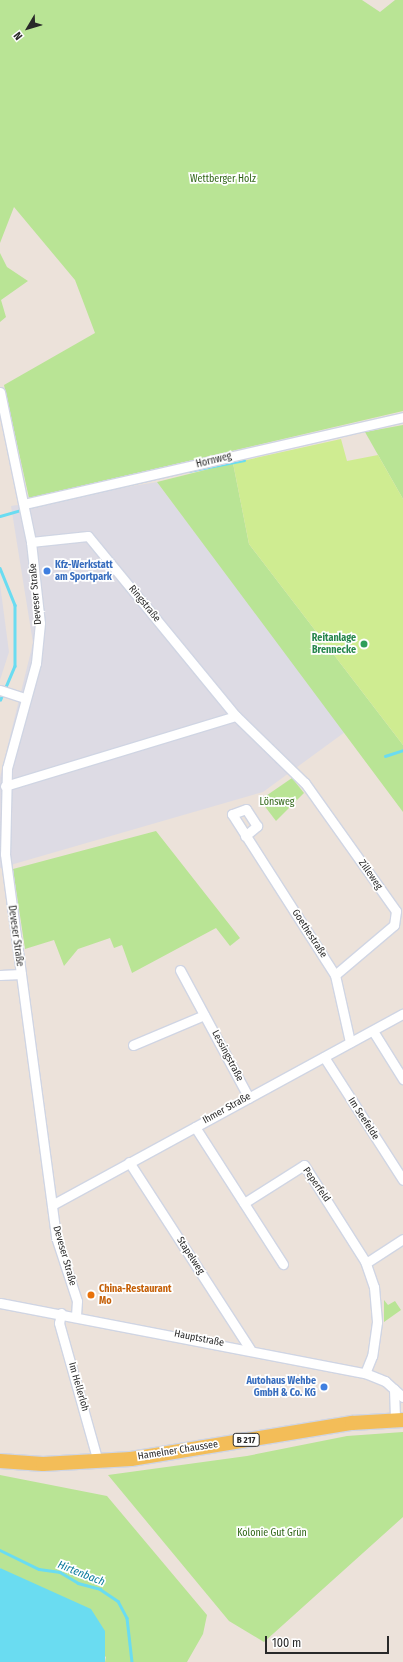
<!DOCTYPE html>
<meta charset="utf-8">
<style>
body{margin:0}
#map{position:relative;width:403px;height:1662px;overflow:hidden;background:#ece2da;font-family:"Fira Sans Condensed",sans-serif}
div>[style]{position:absolute}
[style*='--x']{left:calc(var(--x)*1px);top:calc(var(--y)*1px);width:calc(var(--w)*1px);rotate:calc(var(--a)*1deg)}
.industrial>*{inset:0;background:#dddbe4}
.green>*{inset:0;background:#b9e495}
.pitch>*{inset:0;background:#cfec91}
.water>*{inset:0;background:#6adcf1}
.stream>*{height:2.5px;margin:-1.25px;padding:0 1.25px;transform-origin:1.25px;border-radius:1.25px;background:#6adcf1}
.roads{filter:drop-shadow(1px 0 #d0d5e3) drop-shadow(-1px 0 #d0d5e3) drop-shadow(0 1px #d0d5e3) drop-shadow(0 -1px #d0d5e3)}
.minor>*{height:9px;margin:-4.5px;padding:0 4.5px;transform-origin:4.5px;border-radius:4.5px;background:#fff}
.primary>*{height:14px;margin:-7px;padding:0 7px;transform-origin:7px;border-radius:7px;background:#f3bd58}
.dots>*{width:11px;height:11px;translate:-50% -50%;box-sizing:border-box;border:2px solid #fff;border-radius:50%}
span{translate:-50% -50%;white-space:nowrap;text-align:center;line-height:1.15;-webkit-text-stroke:3.5px #fff;paint-order:stroke}
.shield-label span{padding:1px 3px;background:#fff;border:1px solid;border-radius:3px;-webkit-text-stroke-width:0}
.shield-label{font-size:9px;color:#292929;font-weight:700}
.park-label{font-size:10px;color:#316718}
.street-label{font-size:10px;color:#292929}
.shop-label{font-size:10px;color:#366cbe;font-weight:700}
.left{translate:0 -50%;text-align:left}
.right{translate:-100% -50%;text-align:right}
.leisure-label{font-size:10px;color:#27864d;font-weight:700}
.food-label{font-size:10px;color:#c56008;font-weight:700}
.water-label{font-size:11px;color:#0a7a9c;font-style:italic}
.north{position:absolute;left:8px;top:8px;width:40px;height:40px;-webkit-text-stroke:3px #fff;paint-order:stroke;rotate:232deg;font-size:11px;font-weight:700;line-height:16px;text-align:center;color:#292929}
.north::after{content:'';display:block;margin:auto;width:14px;height:18px;background:#292929;clip-path:polygon(50% 0,100% 100%,50% 72%,0 100%)}
.scale{position:absolute;left:265px;top:1636px;width:124px;height:18px;box-sizing:border-box;border:2px solid #292929;border-top:0;padding-left:5px;font-size:12px;line-height:14px;white-space:nowrap;color:#292929;-webkit-text-stroke:3px #fff;paint-order:stroke}
</style>
<div id="map">
<div class="industrial">
<i style="clip-path:polygon(157px 482px,345px 732px,263px 792px,0 868px,0 777px,33px 643px,11px 506px)"></i>
<i style="clip-path:polygon(0 584px,9px 652px,0 680px)"></i>
</div>
<div class="green">
<i style="clip-path:polygon(0 0,362px 0,380px 12px,395px 0,403px 0,403px 411px,29px 498px,4px 385px,95px 333px,75px 280px,14px 207px,0 243px)"></i>
<i style="clip-path:polygon(0 253px,7px 267px,28px 281px,1px 300px,6px 317px,0 322px)"></i>
<i style="clip-path:polygon(403px 425px,403px 499px,365px 432px)"></i>
<i style="clip-path:polygon(233px 463px,249px 544px,403px 745px,403px 812px,157px 482px)"></i>
<i style="clip-path:polygon(292px 778px,304px 793px,276px 821px,260px 800px)"></i>
<i style="clip-path:polygon(156px 831px,240px 938px,230px 946px,216px 928px,132px 973px,122px 945px,114px 948px,110px 938px,78px 949px,64px 966px,54px 940px,25px 949px,13px 869px)"></i>
<i style="clip-path:polygon(384px 1300px,388px 1305px,395px 1301px,401px 1310px,384px 1322px)"></i>
<i style="clip-path:polygon(403px 1432px,403px 1517px,264px 1642px,229px 1621px,108px 1475px,247px 1456px,347px 1436px)"></i>
<i style="clip-path:polygon(0 1475px,107px 1496px,207px 1615px,203px 1634px,187px 1662px,105px 1662px,106px 1657px,0 1568px)"></i>
</div>
<div class="pitch">
<i style="clip-path:polygon(341px 439px,347px 461px,378px 455px,403px 499px,403px 745px,249px 544px,233px 463px)"></i>
</div>
<div class="water">
<i style="clip-path:polygon(0 1568px,91px 1609px,105px 1631px,105px 1662px,0 1662px)"></i>
</div>
<div class="stream">
<i style="--x:188;--y:471;--w:57;--a:-11.1"></i>
<i style="--x:29;--y:507;--w:157;--a:-12.9"></i>
<i style="--x:0;--y:516;--w:19;--a:-16"></i>
<i style="--x:0;--y:568;--w:40;--a:68"></i>
<i style="--x:15;--y:605;--w:61;--a:90"></i>
<i style="--x:15;--y:666;--w:25;--a:113"></i>
<i style="--x:0;--y:700;--w:8;--a:-67"></i>
<i style="--x:385;--y:756;--w:19;--a:-18"></i>
<i style="--x:0;--y:1550;--w:43;--a:26"></i>
<i style="--x:39;--y:1569;--w:21;--a:8"></i>
<i style="--x:60;--y:1572;--w:21;--a:31"></i>
<i style="--x:78;--y:1583;--w:23;--a:15"></i>
<i style="--x:100;--y:1589;--w:22;--a:34"></i>
<i style="--x:118;--y:1601;--w:19;--a:62"></i>
<i style="--x:127;--y:1618;--w:44;--a:83.5"></i>
</div>
<div class="roads">
<div class="minor">
<i style="--x:0;--y:392;--w:153;--a:78.3"></i>
<i style="--x:31;--y:542;--w:81;--a:83.7"></i>
<i style="--x:40;--y:623;--w:40;--a:95.7"></i>
<i style="--x:36;--y:663;--w:109;--a:105.4"></i>
<i style="--x:7;--y:768;--w:86;--a:91.3"></i>
<i style="--x:5;--y:854;--w:386;--a:82.4"></i>
<i style="--x:56;--y:1237;--w:67;--a:71.8"></i>
<i style="--x:77;--y:1301;--w:15;--a:94"></i>
<i style="--x:24;--y:504;--w:389;--a:-12.9"></i>
<i style="--x:31;--y:542;--w:57;--a:-6"></i>
<i style="--x:88;--y:536;--w:233;--a:50.6"></i>
<i style="--x:236;--y:716;--w:96;--a:44.2"></i>
<i style="--x:305;--y:783;--w:157;--a:54.6"></i>
<i style="--x:396;--y:911;--w:14;--a:98"></i>
<i style="--x:394;--y:925;--w:77;--a:139.7"></i>
<i style="--x:0;--y:690;--w:25;--a:18"></i>
<i style="--x:5;--y:786;--w:241;--a:-16.9"></i>
<i style="--x:245;--y:836;--w:16;--a:-40"></i>
<i style="--x:257;--y:826;--w:20;--a:-123"></i>
<i style="--x:246;--y:809;--w:15;--a:160"></i>
<i style="--x:232;--y:814;--w:191;--a:57.4"></i>
<i style="--x:335;--y:975;--w:69;--a:77.4"></i>
<i style="--x:180;--y:970;--w:145;--a:61.7"></i>
<i style="--x:0;--y:975;--w:21;--a:-3"></i>
<i style="--x:373;--y:1031;--w:57;--a:58"></i>
<i style="--x:133;--y:1045;--w:77;--a:-22.9"></i>
<i style="--x:324;--y:1057;--w:146;--a:57.3"></i>
<i style="--x:195;--y:1127;--w:163;--a:57.3"></i>
<i style="--x:129;--y:1162;--w:223;--a:57.1"></i>
<i style="--x:244;--y:1203;--w:71;--a:-32.3"></i>
<i style="--x:304;--y:1165;--w:114;--a:57.6"></i>
<i style="--x:365;--y:1261;--w:28;--a:71"></i>
<i style="--x:374;--y:1287;--w:35;--a:85"></i>
<i style="--x:377;--y:1322;--w:34;--a:98"></i>
<i style="--x:372;--y:1356;--w:18;--a:112"></i>
<i style="--x:52;--y:1205;--w:400;--a:-28.6"></i>
<i style="--x:366;--y:1263;--w:44;--a:-33"></i>
<i style="--x:0;--y:1303;--w:372;--a:10.9"></i>
<i style="--x:365;--y:1373;--w:22;--a:22"></i>
<i style="--x:385;--y:1381;--w:24;--a:42"></i>
<i style="--x:61;--y:1313;--w:10;--a:101"></i>
<i style="--x:59;--y:1323;--w:144;--a:74.3"></i>
<i style="--x:394;--y:1389;--w:31;--a:88"></i>
</div>
<div class="primary">
<i style="--x:0;--y:1461;--w:43;--a:4"></i>
<i style="--x:43;--y:1464;--w:88;--a:-3.3"></i>
<i style="--x:131;--y:1459;--w:224;--a:-9.3"></i>
<i style="--x:352;--y:1423;--w:51;--a:-3.4"></i>
</div>
</div>
<div class="dots">
<i style="left:47px;top:571px;background:#3f7fe0"></i>
<i style="left:364px;top:644px;background:#2e9e5b"></i>
<i style="left:91px;top:1295px;background:#e8710a"></i>
<i style="left:324px;top:1387px;background:#3f7fe0"></i>
</div>
<div class="shield-label">
<span style="left:246px;top:1440px">B 217</span>
</div>
<div class="park-label">
<span style="left:223px;top:180px">Wettberger Holz</span>
<span style="left:277px;top:803px">Lönsweg</span>
<span style="left:272px;top:1534px">Kolonie Gut Grün</span>
</div>
<div class="street-label">
<span style="left:214px;top:461px;rotate:-14deg">Hornweg</span>
<span style="left:36px;top:594px;rotate:-95deg">Deveser Straße</span>
<span style="left:144px;top:604px;rotate:51deg">Ringstraße</span>
<span style="left:370px;top:875px;rotate:55deg">Zilleweg</span>
<span style="left:309px;top:934px;rotate:57deg">Goethestraße</span>
<span style="left:15px;top:936px;rotate:82deg">Deveser Straße</span>
<span style="left:227px;top:1056px;rotate:62deg">Lessingstraße</span>
<span style="left:227px;top:1109px;rotate:-29deg">Ihmer Straße</span>
<span style="left:363px;top:1119px;rotate:57deg">Im Seefelde</span>
<span style="left:316px;top:1185px;rotate:55deg">Peperfeld</span>
<span style="left:64px;top:1256px;rotate:74deg">Deveser Straße</span>
<span style="left:190px;top:1256px;rotate:57deg">Stapelweg</span>
<span style="left:199px;top:1339px;rotate:11deg">Hauptstraße</span>
<span style="left:78px;top:1387px;rotate:74deg">Im Hellerloh</span>
<span style="left:178px;top:1451px;rotate:-9deg">Hamelner Chaussee</span>
</div>
<div class="shop-label">
<span class="left" style="left:55px;top:571px">Kfz-Werkstatt<br>am Sportpark</span>
<span class="right" style="left:316px;top:1387px">Autohaus Wehbe<br>GmbH &amp; Co. KG</span>
</div>
<div class="leisure-label">
<span class="right" style="left:356px;top:644px">Reitanlage<br>Brennecke</span>
</div>
<div class="food-label">
<span class="left" style="left:99px;top:1295px">China-Restaurant<br>Mo</span>
</div>
<div class="water-label">
<span style="left:81px;top:1574px;rotate:22deg">Hirtenbach</span>
</div>
<div class="north">N</div>
<div class="scale">100 m</div>
</div>
